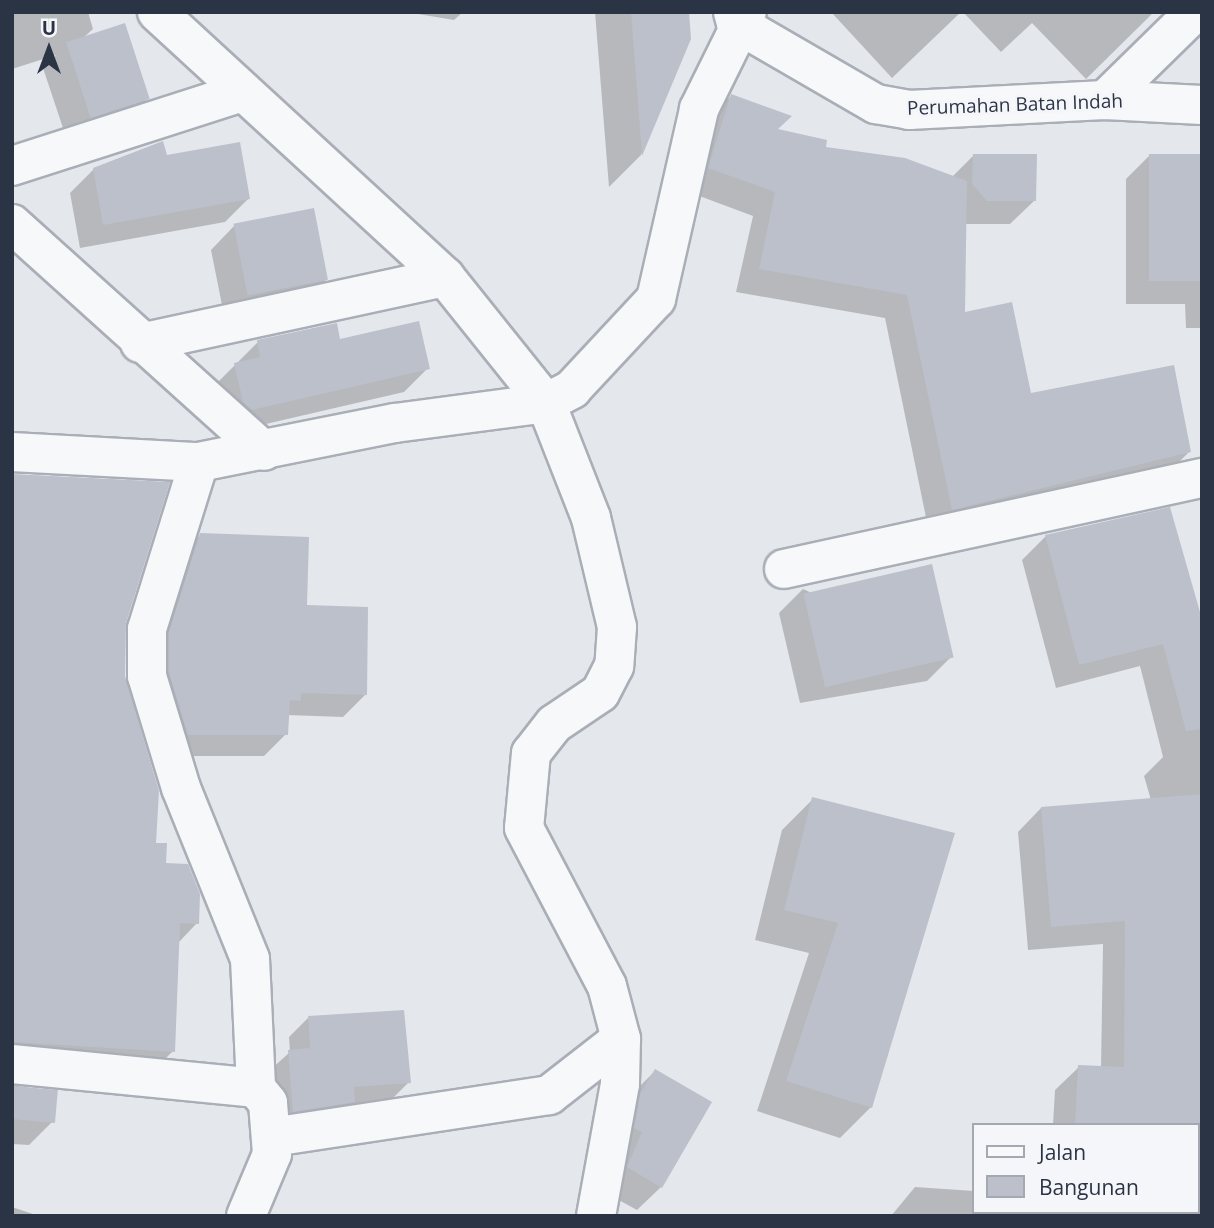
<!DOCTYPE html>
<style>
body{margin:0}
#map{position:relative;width:1214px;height:1228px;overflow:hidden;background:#e4e7ec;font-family:"Open Sans",sans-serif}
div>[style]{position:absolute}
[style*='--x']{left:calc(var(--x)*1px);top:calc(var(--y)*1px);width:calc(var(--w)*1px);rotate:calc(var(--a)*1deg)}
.shadow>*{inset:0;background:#0003}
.building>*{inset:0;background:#bbc0ca;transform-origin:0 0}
.roads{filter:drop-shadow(2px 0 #a9aeb7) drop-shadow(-2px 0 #a9aeb7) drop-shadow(0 2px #a9aeb7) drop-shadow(0 -2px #a9aeb7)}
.street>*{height:38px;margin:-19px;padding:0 19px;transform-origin:19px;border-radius:19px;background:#f7f8fa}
span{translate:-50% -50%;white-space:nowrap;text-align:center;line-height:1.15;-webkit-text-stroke:6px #f4f6f9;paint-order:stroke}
.street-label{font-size:19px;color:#2b3445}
.frame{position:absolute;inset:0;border:14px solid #2b3445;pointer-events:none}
.legend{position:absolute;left:972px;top:1123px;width:228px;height:91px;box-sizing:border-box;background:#f4f6f9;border:2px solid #a4a8b1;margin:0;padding:9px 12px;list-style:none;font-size:21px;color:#2b3445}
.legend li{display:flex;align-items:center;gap:14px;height:35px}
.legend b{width:35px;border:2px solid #a4a8b1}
.north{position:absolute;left:14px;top:14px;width:70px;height:70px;-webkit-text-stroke:5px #f4f6f9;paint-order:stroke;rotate:0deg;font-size:19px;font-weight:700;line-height:28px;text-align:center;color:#2b3445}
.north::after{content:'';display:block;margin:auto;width:24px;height:32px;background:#2b3445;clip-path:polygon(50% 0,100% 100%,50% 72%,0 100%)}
</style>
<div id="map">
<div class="shadow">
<i style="clip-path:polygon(12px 12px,88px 12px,93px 29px,83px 38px,147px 99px,124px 122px,67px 140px,43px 68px,56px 55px,12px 69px)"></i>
<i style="clip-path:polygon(406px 12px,463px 12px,454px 20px)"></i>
<i style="clip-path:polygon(595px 12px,687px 12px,690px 38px,641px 155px,609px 187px)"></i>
<i style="clip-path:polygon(831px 12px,961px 12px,892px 78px)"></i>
<i style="clip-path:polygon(963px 12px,1154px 12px,1086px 79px,1032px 23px,1001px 52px)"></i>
<i style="clip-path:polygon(731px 96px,776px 130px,823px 148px,952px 177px,974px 155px,1034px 201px,1010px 224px,965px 224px,964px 314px,1029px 395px,1189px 452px,1166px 475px,929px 532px,885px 318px,736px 292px,753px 216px,686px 191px,708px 119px)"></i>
<i style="clip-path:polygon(1150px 155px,1202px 157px,1202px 328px,1186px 328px,1185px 304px,1126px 304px,1126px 179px)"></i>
<i style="clip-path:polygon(166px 157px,249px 198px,225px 222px,80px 248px,70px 193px,94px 169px)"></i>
<i style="clip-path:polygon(234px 226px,327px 279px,303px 303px,225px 320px,211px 250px)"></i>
<i style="clip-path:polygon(339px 341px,428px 368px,404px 392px,227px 433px,211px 389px,258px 342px)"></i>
<i style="clip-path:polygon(12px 476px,124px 623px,123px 676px,155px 844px,197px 923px,178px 943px,173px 1051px,150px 1074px,12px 1068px)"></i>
<i style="clip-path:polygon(200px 535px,305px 607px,365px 695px,343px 717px,287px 715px,286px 734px,264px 756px,166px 756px,147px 696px,178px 558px)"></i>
<i style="clip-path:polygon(1046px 536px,1202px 626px,1202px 1164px,1198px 1125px,1053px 1125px,1055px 1090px,1079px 1067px,1101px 1068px,1103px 944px,1028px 950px,1018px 832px,1041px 808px,1151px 800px,1144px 776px,1163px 757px,1140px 666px,1056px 688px,1022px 560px)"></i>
<i style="clip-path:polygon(803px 589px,951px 657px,927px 681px,800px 703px,779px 613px)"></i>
<i style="clip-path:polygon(813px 799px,953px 834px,871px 1107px,840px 1138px,757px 1111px,809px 953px,755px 940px,782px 830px)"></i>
<i style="clip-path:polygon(308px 1018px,409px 1082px,389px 1102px,350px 1105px,333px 1121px,274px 1130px,269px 1071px,290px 1052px,289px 1037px)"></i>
<i style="clip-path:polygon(655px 1071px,661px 1187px,637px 1210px,604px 1192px,631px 1095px)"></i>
<i style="clip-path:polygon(12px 1085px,56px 1092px,52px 1122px,29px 1145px,12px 1144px)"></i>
<i style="clip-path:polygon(915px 1187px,974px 1191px,974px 1212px,1137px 1216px,891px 1216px)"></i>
<i style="clip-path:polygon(12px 1207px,39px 1216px,12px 1216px)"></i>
</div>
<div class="building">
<i style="clip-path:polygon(631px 12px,689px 12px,691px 39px,642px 156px)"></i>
<i style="left:125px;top:23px;width:80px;height:62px;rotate:72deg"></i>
<i style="clip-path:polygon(731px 94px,792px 116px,778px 129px,827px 140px,826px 147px,905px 158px,967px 181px,965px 312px,1012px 302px,1031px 393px,1174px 365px,1191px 452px,952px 510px,907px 295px,759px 269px,775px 192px,708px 168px)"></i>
<i style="clip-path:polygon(163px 141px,167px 155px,240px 142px,250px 199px,103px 225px,93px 168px)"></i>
<i style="clip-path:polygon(973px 154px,1037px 154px,1036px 201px,987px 201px,972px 184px)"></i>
<i style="left:1149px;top:154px;width:53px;height:127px"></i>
<i style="left:314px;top:208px;width:73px;height:82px;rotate:79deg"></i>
<i style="clip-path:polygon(419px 321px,430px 369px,252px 410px,243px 402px,234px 363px,260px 357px,257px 340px,337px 323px,340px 339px)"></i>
<i style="clip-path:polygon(12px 474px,170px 482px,126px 623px,125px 676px,159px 791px,156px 843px,167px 843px,166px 863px,188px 864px,200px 894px,199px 924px,180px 923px,175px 1052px,12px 1042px)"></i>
<i style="clip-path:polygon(1170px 507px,1202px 619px,1202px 729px,1186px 731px,1163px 644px,1079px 665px,1045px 535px)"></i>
<i style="clip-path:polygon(200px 533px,309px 537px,307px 605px,368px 607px,367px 695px,301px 693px,301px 701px,290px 700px,288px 735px,188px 735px,169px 673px,169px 632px)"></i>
<i style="left:932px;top:564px;width:96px;height:132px;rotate:77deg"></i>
<i style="clip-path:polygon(1202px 794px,1202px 1125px,1075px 1125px,1078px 1065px,1124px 1067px,1125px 921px,1051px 927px,1041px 807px)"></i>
<i style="clip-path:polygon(812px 797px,955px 833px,872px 1108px,786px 1081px,838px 923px,784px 910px)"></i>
<i style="clip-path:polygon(404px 1010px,411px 1083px,354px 1087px,355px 1102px,293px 1112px,288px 1050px,310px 1048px,308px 1016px)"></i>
<i style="clip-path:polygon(655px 1069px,712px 1102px,662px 1188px,627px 1167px,642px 1132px,634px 1128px,640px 1094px)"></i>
<i style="left:12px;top:1086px;width:46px;height:33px;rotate:5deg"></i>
</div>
<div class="roads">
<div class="street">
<i style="--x:157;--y:12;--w:391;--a:42.6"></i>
<i style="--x:445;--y:277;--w:161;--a:51.3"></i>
<i style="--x:546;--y:403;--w:123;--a:68.6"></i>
<i style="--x:591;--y:518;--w:112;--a:76.6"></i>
<i style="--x:617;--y:627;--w:39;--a:94"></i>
<i style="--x:614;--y:666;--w:30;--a:117"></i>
<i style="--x:600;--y:693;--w:55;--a:146"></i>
<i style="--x:554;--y:724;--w:37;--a:128"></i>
<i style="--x:531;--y:753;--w:75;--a:95.3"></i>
<i style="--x:524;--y:828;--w:178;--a:62.3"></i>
<i style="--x:607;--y:986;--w:55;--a:75.2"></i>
<i style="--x:621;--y:1039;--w:45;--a:91.3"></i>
<i style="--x:620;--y:1084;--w:134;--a:100.3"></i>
<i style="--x:733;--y:12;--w:11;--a:75"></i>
<i style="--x:736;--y:23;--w:162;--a:30.1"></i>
<i style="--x:876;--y:104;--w:34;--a:10"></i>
<i style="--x:909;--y:110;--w:196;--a:-2.9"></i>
<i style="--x:1105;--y:100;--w:97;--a:3"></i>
<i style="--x:1105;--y:100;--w:126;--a:-44.4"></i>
<i style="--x:12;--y:166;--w:243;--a:-17.8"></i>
<i style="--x:12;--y:224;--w:339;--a:42"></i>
<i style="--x:140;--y:343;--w:312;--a:-12.2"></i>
<i style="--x:12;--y:452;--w:187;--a:3.1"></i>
<i style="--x:199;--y:462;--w:200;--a:-11.3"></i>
<i style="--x:395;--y:423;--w:152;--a:-7.5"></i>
<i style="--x:546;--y:403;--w:30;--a:-28"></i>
<i style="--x:572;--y:389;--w:123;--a:-47"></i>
<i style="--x:656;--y:299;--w:195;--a:-77.2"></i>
<i style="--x:699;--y:109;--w:108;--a:-63.7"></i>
<i style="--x:199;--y:462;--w:175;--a:107.3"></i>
<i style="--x:147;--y:629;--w:47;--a:90"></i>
<i style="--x:147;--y:676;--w:117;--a:73.1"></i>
<i style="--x:181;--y:788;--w:184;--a:68"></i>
<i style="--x:250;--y:959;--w:129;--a:87.3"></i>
<i style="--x:256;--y:1088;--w:19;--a:51"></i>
<i style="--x:268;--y:1103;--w:51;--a:85.5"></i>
<i style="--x:272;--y:1154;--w:67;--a:112.8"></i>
<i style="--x:784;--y:569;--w:428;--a:-12.3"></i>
<i style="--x:12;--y:1064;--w:245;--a:5.6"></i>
<i style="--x:272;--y:1137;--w:280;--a:-8.6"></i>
<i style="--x:549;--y:1095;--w:91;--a:-37.9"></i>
</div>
</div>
<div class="street-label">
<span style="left:1015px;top:105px;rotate:-2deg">Perumahan Batan Indah</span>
</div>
<div class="frame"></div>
<ul class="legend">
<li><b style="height:9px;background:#f7f8fa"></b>Jalan</li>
<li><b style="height:19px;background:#bbc0ca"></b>Bangunan</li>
</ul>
<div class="north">U</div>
</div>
